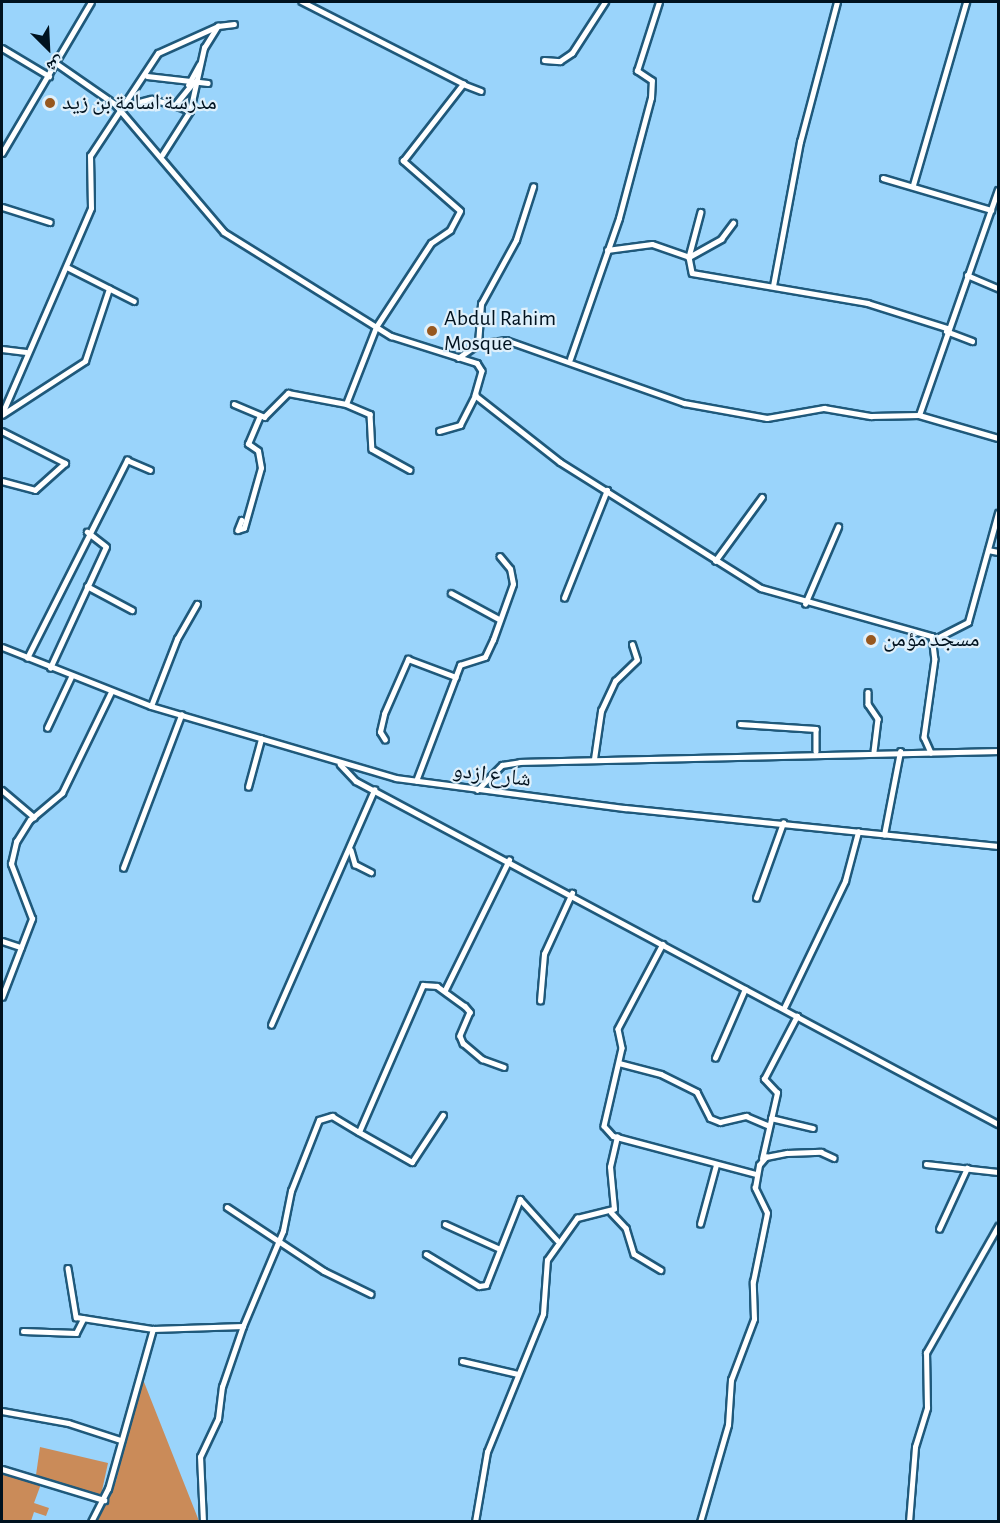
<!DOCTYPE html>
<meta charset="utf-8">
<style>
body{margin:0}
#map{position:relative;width:1000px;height:1523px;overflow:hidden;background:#9ad4fb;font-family:"Alegreya Sans","Noto Naskh Arabic",sans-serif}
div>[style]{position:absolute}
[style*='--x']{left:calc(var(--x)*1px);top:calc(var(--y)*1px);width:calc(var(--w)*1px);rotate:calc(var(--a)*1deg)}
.green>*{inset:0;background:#ca8b59}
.roads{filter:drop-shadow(2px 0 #1f597b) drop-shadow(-2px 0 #1f597b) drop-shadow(0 2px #1f597b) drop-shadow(0 -2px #1f597b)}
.minor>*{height:4.5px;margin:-2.25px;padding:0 2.25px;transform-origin:2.25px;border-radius:2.25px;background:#fff}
.tertiary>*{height:5px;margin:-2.5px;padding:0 2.5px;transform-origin:2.5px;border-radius:2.5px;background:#fff}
.dots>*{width:16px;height:16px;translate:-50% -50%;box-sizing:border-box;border:3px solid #dff0fb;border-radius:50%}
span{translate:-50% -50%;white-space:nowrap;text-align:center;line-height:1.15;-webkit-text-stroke:4.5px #dff0fb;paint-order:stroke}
.poi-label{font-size:22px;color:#00121f}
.left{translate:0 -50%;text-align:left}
.street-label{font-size:22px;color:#00121f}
.frame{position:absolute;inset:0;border:3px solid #00121f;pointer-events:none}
.north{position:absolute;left:18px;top:18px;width:60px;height:60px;-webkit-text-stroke:4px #dff0fb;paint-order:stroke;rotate:156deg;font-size:16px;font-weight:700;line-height:24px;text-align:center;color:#00121f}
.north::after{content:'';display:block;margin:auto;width:21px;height:27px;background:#00121f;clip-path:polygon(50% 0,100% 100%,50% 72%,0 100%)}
</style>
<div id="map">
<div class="green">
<i style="clip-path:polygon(142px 1377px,199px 1521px,97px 1522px,116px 1481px)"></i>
<i style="clip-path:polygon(40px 1447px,108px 1463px,101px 1495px,36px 1475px)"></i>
<i style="clip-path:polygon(2px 1474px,41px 1484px,34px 1503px,49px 1508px,46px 1516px,34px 1512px,31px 1521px,2px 1521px)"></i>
</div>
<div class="roads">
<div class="minor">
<i style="--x:2;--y:48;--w:55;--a:30.8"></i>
<i style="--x:544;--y:60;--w:16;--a:4"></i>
<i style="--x:560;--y:61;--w:14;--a:-34"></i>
<i style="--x:572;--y:53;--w:61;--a:-57.1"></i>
<i style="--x:56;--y:63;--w:72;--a:34.8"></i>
<i style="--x:115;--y:104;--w:168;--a:49.6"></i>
<i style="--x:224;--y:232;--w:197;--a:31.9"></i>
<i style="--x:391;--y:336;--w:90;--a:17.4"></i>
<i style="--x:477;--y:363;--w:9;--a:58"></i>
<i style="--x:482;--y:371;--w:25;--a:106"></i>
<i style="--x:475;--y:395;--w:108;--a:38.2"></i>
<i style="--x:560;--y:462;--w:237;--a:32.1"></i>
<i style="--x:761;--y:588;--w:178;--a:15.7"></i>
<i style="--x:932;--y:636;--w:23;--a:83"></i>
<i style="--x:935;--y:659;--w:79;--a:98"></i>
<i style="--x:924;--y:737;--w:17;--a:66"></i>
<i style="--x:147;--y:76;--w:61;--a:6.5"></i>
<i style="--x:463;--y:84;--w:19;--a:21"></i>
<i style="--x:188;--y:85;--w:23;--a:-61"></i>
<i style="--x:128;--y:105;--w:24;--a:-15"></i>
<i style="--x:151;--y:99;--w:25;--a:14"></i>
<i style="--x:175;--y:105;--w:26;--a:-51"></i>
<i style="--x:175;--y:105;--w:16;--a:22"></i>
<i style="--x:162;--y:155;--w:52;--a:-57.5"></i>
<i style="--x:190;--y:111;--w:65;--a:-77.5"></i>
<i style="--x:204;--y:48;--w:26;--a:-58"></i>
<i style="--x:883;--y:178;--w:113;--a:16.5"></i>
<i style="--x:913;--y:185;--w:191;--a:-73.8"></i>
<i style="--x:2;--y:207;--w:50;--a:17.4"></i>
<i style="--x:701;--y:212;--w:47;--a:104.9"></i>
<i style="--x:689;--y:257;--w:16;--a:79"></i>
<i style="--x:692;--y:273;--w:178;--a:9.7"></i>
<i style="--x:867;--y:303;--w:84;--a:17.4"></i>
<i style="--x:607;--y:250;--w:45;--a:-7.6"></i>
<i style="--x:652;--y:244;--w:39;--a:19"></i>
<i style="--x:689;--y:257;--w:37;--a:-29"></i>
<i style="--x:721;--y:239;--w:20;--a:-53"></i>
<i style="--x:67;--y:267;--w:75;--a:26.9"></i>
<i style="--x:967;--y:275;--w:34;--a:23"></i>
<i style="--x:773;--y:286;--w:147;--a:-79.4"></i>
<i style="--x:800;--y:142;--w:145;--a:-75.2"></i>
<i style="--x:946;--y:331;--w:28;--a:21"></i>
<i style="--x:478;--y:344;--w:40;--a:-85.7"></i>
<i style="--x:481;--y:304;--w:73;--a:-61.3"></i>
<i style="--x:516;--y:240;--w:56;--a:-72.2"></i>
<i style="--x:2;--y:349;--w:24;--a:7"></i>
<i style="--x:458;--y:358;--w:24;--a:-35"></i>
<i style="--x:478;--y:344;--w:28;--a:-8"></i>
<i style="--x:506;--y:340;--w:189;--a:19.5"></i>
<i style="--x:684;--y:403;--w:84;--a:10.2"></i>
<i style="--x:767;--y:418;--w:58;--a:-10"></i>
<i style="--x:824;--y:408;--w:48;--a:9.7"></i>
<i style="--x:871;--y:416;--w:48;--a:-1.2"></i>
<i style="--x:919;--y:415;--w:82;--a:16.2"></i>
<i style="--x:570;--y:359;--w:149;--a:-70.8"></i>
<i style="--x:619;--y:218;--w:124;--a:-75.1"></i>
<i style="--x:651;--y:98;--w:17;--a:-87"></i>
<i style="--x:652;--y:81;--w:18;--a:-146"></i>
<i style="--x:637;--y:71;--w:72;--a:-72.3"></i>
<i style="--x:234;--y:404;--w:33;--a:23"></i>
<i style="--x:264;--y:417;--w:34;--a:-45"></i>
<i style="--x:288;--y:393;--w:59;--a:10.7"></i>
<i style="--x:346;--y:404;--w:83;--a:-68.7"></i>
<i style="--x:376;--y:327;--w:100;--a:-56.8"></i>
<i style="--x:431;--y:243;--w:23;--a:-34"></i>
<i style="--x:450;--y:230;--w:21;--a:-62"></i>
<i style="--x:460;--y:211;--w:76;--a:-138.7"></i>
<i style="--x:403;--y:161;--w:98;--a:-52.1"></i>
<i style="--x:463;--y:84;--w:181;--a:-153"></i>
<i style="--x:346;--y:404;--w:26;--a:23"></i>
<i style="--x:370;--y:414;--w:35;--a:87"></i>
<i style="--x:372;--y:449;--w:43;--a:28.9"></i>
<i style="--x:2;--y:414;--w:224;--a:-66.6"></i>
<i style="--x:91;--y:208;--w:52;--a:-91.1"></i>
<i style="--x:90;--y:156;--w:123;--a:-56.6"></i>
<i style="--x:158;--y:53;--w:66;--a:-24.2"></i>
<i style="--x:218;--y:26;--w:16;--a:-7"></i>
<i style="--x:2;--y:415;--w:99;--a:-33"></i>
<i style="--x:85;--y:361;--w:76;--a:-71.6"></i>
<i style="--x:919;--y:415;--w:238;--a:-70.7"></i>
<i style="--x:2;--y:431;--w:71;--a:26.9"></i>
<i style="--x:439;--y:431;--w:22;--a:-16"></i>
<i style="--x:460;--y:425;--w:34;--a:-63"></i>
<i style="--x:2;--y:481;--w:34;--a:15"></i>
<i style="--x:35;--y:490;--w:40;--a:-42"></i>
<i style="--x:242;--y:520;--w:11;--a:112"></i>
<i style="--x:238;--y:530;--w:6;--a:-18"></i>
<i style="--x:244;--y:528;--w:62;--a:-74.2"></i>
<i style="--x:261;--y:468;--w:17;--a:-100"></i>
<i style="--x:258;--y:451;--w:12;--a:-145"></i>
<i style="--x:248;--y:444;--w:30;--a:-67"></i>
<i style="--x:988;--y:550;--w:10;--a:11"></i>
<i style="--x:715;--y:561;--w:79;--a:-53.7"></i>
<i style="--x:87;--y:586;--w:51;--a:28.1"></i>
<i style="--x:451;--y:593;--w:55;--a:28.4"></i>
<i style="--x:564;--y:598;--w:116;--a:-68.3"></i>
<i style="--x:805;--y:604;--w:84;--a:-66.8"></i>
<i style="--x:935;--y:639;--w:37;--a:-27"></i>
<i style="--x:968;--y:622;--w:113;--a:-74.6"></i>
<i style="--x:27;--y:658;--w:222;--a:-63.2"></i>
<i style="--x:127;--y:460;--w:25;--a:23"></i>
<i style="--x:50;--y:668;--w:133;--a:-65.2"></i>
<i style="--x:106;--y:547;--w:24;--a:-142"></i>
<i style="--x:868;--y:692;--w:12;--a:90"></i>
<i style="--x:868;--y:704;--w:18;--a:56"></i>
<i style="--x:878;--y:719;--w:32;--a:97"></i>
<i style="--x:151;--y:706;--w:72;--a:-68.8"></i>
<i style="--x:177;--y:639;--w:40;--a:-60.3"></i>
<i style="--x:740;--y:724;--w:76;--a:3.8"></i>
<i style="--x:816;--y:729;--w:22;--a:90"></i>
<i style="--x:47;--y:728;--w:56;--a:-64.8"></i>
<i style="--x:385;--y:740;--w:9;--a:-122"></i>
<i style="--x:380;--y:732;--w:18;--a:-77"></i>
<i style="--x:384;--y:714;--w:60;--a:-66.4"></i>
<i style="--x:408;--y:659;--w:51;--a:20.6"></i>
<i style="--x:594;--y:759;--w:49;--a:-81.7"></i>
<i style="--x:601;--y:711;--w:33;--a:-65"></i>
<i style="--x:615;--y:681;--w:30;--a:-44"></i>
<i style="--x:637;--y:660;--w:16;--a:-108"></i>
<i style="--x:340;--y:764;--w:23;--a:47"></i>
<i style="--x:356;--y:781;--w:728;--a:28.11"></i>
<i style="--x:416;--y:781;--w:124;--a:-69.2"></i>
<i style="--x:460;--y:665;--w:26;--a:-18"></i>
<i style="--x:485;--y:657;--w:19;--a:-65"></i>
<i style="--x:493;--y:640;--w:59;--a:-70.3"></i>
<i style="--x:513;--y:584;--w:15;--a:-101"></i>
<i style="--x:510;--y:569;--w:16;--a:-130"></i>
<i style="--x:248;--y:787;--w:50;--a:-74.8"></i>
<i style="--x:2;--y:790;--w:42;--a:40.2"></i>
<i style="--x:477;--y:790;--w:35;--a:-45"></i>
<i style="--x:502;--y:765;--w:18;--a:-9"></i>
<i style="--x:520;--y:762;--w:478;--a:-1.3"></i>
<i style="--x:884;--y:835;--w:85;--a:-79.1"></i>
<i style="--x:351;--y:850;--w:15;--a:74"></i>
<i style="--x:355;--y:864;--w:18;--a:27"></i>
<i style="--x:123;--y:868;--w:164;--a:-69.2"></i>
<i style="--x:756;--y:898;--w:80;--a:-70.2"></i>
<i style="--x:2;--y:941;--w:20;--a:18"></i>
<i style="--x:663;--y:944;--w:96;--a:117.9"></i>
<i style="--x:618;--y:1029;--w:19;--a:78"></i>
<i style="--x:622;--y:1048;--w:80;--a:103"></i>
<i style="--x:604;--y:1126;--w:13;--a:48"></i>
<i style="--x:613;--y:1136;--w:148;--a:14.9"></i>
<i style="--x:445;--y:990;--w:145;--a:-63.8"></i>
<i style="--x:2;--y:997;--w:84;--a:-69"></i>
<i style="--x:32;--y:919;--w:59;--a:-110.9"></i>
<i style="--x:11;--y:864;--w:23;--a:-77"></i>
<i style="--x:16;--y:842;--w:26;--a:-58"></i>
<i style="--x:30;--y:820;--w:42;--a:-40.2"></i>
<i style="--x:62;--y:793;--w:112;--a:-64.1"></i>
<i style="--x:540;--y:1001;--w:47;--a:-85.1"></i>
<i style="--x:544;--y:954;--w:67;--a:-65.3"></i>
<i style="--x:784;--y:1008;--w:141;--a:-64.3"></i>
<i style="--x:845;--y:881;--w:51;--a:-75.1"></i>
<i style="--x:271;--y:1025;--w:257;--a:-66.3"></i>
<i style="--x:715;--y:1058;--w:75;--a:-66.5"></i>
<i style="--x:619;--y:1063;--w:43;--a:14.7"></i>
<i style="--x:661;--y:1074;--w:40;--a:26.6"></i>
<i style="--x:697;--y:1092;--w:29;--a:63"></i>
<i style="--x:710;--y:1118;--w:11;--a:22"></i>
<i style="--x:720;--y:1122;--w:27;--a:-13"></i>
<i style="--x:746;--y:1116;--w:23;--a:23"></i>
<i style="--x:771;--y:1118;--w:43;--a:13.4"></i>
<i style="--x:359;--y:1132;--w:61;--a:29.5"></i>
<i style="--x:412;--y:1162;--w:56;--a:-56.6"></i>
<i style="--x:762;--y:1159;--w:68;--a:-77.2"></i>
<i style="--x:777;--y:1093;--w:19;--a:-133"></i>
<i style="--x:764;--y:1079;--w:71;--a:-62.4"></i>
<i style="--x:926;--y:1164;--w:72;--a:6.3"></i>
<i style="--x:227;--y:1207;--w:116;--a:33.4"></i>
<i style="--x:324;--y:1271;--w:52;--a:26.1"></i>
<i style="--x:611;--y:1212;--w:22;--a:47"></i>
<i style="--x:626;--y:1228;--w:27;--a:73"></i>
<i style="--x:634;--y:1254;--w:31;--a:31"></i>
<i style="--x:445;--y:1224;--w:60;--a:24.4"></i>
<i style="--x:700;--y:1224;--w:61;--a:-74.8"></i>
<i style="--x:939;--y:1229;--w:67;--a:-65.3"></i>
<i style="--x:426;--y:1254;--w:62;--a:31.1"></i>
<i style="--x:479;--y:1286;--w:7;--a:-8"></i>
<i style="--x:486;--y:1285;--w:92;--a:-68.4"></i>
<i style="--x:520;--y:1199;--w:55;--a:47.9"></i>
<i style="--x:68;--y:1268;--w:50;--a:80.7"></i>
<i style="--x:76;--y:1317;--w:78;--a:8.9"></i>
<i style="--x:23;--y:1331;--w:53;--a:2.2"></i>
<i style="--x:76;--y:1333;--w:16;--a:-63"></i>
<i style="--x:462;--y:1361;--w:57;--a:13.1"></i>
<i style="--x:2;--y:1411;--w:67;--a:10.3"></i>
<i style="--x:68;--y:1423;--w:56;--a:17.8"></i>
<i style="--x:2;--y:1469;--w:107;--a:16.9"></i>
<i style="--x:91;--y:1522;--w:37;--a:-63"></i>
<i style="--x:108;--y:1489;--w:166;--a:-74.3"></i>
<i style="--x:153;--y:1329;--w:90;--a:-1.9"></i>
<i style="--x:243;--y:1326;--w:103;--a:-67.2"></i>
<i style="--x:283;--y:1231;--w:41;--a:-78.7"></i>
<i style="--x:291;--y:1191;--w:76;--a:-68.5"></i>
<i style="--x:319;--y:1120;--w:14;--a:-17"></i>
<i style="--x:332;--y:1116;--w:31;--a:31"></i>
<i style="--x:359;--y:1132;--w:160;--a:-66.5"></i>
<i style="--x:423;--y:985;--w:14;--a:4"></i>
<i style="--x:437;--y:986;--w:34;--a:36"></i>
<i style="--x:465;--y:1006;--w:8;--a:50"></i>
<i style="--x:470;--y:1012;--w:26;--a:113"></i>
<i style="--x:460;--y:1036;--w:8;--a:67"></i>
<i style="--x:463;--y:1043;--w:25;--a:40"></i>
<i style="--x:482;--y:1059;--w:23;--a:20"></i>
<i style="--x:203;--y:1522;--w:65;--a:-92.6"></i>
<i style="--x:200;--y:1457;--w:42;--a:-64.7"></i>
<i style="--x:218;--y:1419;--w:32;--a:-83"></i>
<i style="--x:222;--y:1387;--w:65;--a:-71"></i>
<i style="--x:475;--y:1522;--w:71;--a:-80.3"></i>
<i style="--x:487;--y:1452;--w:149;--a:-67.9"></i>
<i style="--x:543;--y:1314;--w:54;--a:-85.8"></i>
<i style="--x:547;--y:1260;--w:52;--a:-54.5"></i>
<i style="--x:577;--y:1218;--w:38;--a:-14"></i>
<i style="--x:614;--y:1209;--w:42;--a:-95.4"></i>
<i style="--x:610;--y:1167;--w:31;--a:-77"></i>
<i style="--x:700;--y:1522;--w:101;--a:-73.9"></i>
<i style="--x:728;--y:1425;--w:45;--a:-86.2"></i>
<i style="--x:731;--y:1380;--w:65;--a:-69.3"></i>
<i style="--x:754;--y:1319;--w:37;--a:-92"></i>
<i style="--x:753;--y:1282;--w:70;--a:-78.5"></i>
<i style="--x:767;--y:1213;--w:28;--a:-116"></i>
<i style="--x:755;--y:1188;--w:23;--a:-80"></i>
<i style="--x:759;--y:1165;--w:11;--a:-49"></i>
<i style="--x:766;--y:1157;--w:21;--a:-11"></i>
<i style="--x:787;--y:1153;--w:34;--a:-2"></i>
<i style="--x:821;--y:1152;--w:14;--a:25"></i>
<i style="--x:909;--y:1522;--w:75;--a:-85.4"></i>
<i style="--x:915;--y:1447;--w:41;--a:-72.9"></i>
<i style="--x:927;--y:1408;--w:55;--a:-91"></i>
<i style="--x:926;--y:1353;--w:146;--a:-60.4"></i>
</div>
<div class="tertiary">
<i style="--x:2;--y:153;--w:175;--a:-59.5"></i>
<i style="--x:2;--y:647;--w:160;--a:21.6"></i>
<i style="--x:151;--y:706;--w:255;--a:16.4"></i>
<i style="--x:396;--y:778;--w:231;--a:7.5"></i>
<i style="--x:625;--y:808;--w:375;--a:5.8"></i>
</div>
</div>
<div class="dots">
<i style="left:50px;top:103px;background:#97581f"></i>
<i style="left:432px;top:331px;background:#97581f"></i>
<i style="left:871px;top:640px;background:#97581f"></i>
</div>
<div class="poi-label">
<span class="left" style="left:62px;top:103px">مدرسة اسامة بن زيد</span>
<span class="left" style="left:444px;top:331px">Abdul Rahim<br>Mosque</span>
<span class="left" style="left:883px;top:640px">مسجد مؤمن</span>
</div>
<div class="street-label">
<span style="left:492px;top:775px;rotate:7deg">شارع ازدو</span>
</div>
<div class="frame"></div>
<div class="north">ش</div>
</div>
